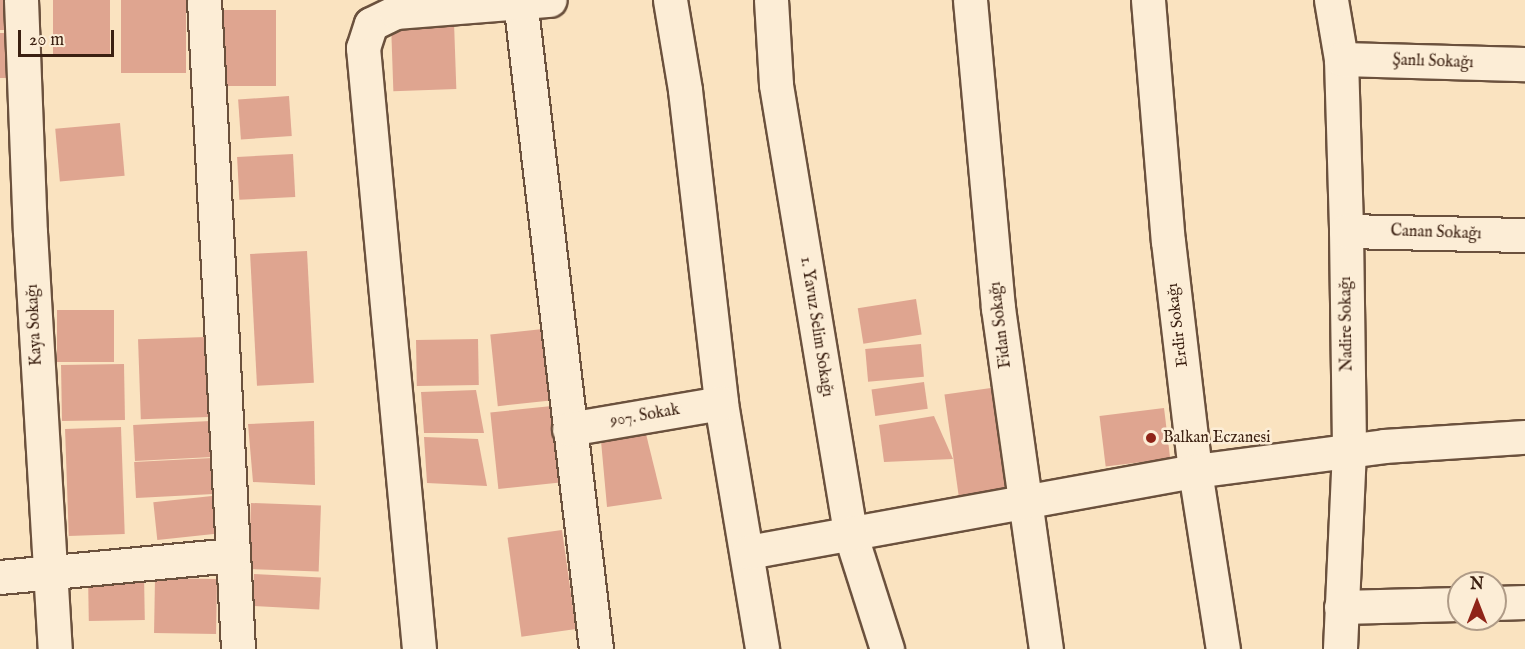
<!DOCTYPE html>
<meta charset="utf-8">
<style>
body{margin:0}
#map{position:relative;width:1525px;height:649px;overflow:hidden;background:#fae3c0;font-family:"IM FELL English",serif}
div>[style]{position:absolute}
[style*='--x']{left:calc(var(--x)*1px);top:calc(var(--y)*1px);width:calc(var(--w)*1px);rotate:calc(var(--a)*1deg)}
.building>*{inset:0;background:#dfa590;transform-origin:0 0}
.roads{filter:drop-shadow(2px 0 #6b513d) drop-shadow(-2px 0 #6b513d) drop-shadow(0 2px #6b513d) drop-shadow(0 -2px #6b513d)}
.street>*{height:33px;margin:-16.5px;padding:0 16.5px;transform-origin:16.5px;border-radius:16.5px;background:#fcedd6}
.dots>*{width:16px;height:16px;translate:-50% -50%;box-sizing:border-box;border:3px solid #fcedd6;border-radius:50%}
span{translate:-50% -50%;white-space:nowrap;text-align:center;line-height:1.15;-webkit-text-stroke:5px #fcedd6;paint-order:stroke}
.street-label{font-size:16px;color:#3b2011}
.poi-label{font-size:16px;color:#3b2011}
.left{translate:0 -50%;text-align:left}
.north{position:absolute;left:1447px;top:571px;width:60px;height:60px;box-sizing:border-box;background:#fcedd6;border:2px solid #af9b87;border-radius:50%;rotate:0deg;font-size:16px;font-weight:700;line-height:24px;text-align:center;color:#3b2011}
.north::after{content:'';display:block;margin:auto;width:21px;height:27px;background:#8f2418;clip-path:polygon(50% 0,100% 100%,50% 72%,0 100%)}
.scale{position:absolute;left:18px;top:30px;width:96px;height:27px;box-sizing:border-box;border:3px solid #3b2011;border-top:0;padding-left:8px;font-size:18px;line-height:21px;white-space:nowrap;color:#3b2011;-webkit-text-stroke:4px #fcedd6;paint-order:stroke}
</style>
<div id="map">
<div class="building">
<i style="clip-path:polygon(0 0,6px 0,9px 30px,0 30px)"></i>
<i style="left:53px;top:0;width:57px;height:57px"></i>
<i style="left:121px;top:0;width:65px;height:73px"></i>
<i style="left:221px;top:10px;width:55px;height:76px"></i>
<i style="left:454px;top:22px;width:67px;height:63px;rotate:88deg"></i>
<i style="clip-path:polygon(0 33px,9px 33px,11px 78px,0 78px)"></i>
<i style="left:289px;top:96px;width:40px;height:51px;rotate:86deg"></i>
<i style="left:120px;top:123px;width:53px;height:65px;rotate:85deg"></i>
<i style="left:293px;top:154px;width:43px;height:56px;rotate:87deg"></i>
<i style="left:307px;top:251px;width:132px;height:57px;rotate:87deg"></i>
<i style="left:916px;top:299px;width:36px;height:59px;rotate:81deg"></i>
<i style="left:57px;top:310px;width:57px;height:52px"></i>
<i style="left:543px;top:329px;width:72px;height:53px;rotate:84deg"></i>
<i style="left:206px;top:337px;width:80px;height:68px;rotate:88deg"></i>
<i style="left:478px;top:339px;width:46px;height:62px;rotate:89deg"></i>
<i style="left:921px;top:344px;width:33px;height:56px;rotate:85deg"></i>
<i style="left:124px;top:364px;width:56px;height:63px;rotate:89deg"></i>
<i style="left:924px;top:382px;width:27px;height:53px;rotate:82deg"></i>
<i style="left:991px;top:388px;width:103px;height:47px;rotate:82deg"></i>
<i style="clip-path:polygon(476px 390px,484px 433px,424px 433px,421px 392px)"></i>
<i style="left:552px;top:406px;width:77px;height:62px;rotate:84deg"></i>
<i style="left:1164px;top:408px;width:51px;height:65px;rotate:83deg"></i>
<i style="clip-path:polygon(934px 416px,953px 459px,884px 462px,879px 425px)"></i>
<i style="left:210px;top:421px;width:36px;height:77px;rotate:87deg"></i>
<i style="clip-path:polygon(314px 421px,315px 485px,253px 482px,248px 424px)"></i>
<i style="left:121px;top:427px;width:107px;height:56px;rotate:88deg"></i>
<i style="clip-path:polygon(646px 434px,662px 499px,607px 507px,601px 441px)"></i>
<i style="clip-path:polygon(424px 437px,478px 439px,487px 486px,427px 483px)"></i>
<i style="left:212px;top:458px;width:36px;height:78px;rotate:87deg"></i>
<i style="left:212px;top:496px;width:38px;height:59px;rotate:84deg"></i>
<i style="left:251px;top:503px;width:70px;height:66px;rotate:2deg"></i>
<i style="left:562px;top:530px;width:100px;height:55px;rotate:82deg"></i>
<i style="left:144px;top:574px;width:46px;height:56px;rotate:89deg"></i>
<i style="left:254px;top:574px;width:67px;height:32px;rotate:3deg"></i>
<i style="left:217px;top:579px;width:55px;height:62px;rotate:91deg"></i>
</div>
<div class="roads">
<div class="street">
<i style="--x:21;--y:0;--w:232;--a:87.8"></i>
<i style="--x:30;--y:232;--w:418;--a:86.6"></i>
<i style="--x:204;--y:0;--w:650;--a:87"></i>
<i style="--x:520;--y:0;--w:653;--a:83.32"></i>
<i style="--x:670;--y:0;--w:91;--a:80.5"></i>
<i style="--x:685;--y:90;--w:315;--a:83.4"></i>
<i style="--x:721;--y:403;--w:249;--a:80.5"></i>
<i style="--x:771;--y:0;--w:85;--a:86.6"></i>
<i style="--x:776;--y:85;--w:454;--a:80.6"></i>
<i style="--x:850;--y:533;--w:122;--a:72.3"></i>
<i style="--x:970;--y:0;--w:309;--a:84.8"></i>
<i style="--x:998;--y:308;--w:344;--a:82"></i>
<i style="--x:1148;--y:0;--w:242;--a:85.3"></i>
<i style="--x:1168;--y:241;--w:232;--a:83.3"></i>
<i style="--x:1195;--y:471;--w:180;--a:81.1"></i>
<i style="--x:1331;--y:0;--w:60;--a:80.4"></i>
<i style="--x:1341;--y:59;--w:172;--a:88.3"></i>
<i style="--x:1346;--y:231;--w:219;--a:89.2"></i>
<i style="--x:1349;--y:450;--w:199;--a:92.6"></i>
<i style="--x:1341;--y:59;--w:184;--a:1.6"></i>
<i style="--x:1346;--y:231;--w:179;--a:1.3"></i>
<i style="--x:569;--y:429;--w:154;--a:-9.7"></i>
<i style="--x:748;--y:552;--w:454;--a:-10.3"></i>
<i style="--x:1195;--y:471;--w:191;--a:-7.5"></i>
<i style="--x:1384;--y:446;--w:141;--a:-3.7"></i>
<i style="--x:0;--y:577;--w:234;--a:-5.4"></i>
<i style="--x:1495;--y:603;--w:30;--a:-2"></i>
<i style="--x:1341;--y:607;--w:118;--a:-1.5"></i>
<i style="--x:419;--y:649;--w:604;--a:-95.32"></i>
<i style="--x:363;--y:48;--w:25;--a:-72"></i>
<i style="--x:371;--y:24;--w:28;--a:-26"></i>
<i style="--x:396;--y:12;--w:154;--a:-4.5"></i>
</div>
</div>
<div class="dots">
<i style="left:1151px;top:438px;background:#8f2418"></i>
</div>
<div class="street-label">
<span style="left:1433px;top:62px;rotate:2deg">Şanlı Sokağı</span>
<span style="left:1436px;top:233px;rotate:2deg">Canan Sokağı</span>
<span style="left:1347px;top:324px;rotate:-91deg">Nadire Sokağı</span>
<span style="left:35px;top:325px;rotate:-93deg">Kaya Sokağı</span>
<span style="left:1001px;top:325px;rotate:-97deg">Fidan Sokağı</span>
<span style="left:1178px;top:325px;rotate:-97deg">Erdir Sokağı</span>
<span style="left:816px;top:327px;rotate:81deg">1. Yavuz Selim Sokağı</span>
<span style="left:645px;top:416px;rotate:-10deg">907. Sokak</span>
</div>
<div class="poi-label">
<span class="left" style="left:1163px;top:438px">Balkan Eczanesi</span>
</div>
<div class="north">N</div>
<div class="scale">20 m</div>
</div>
